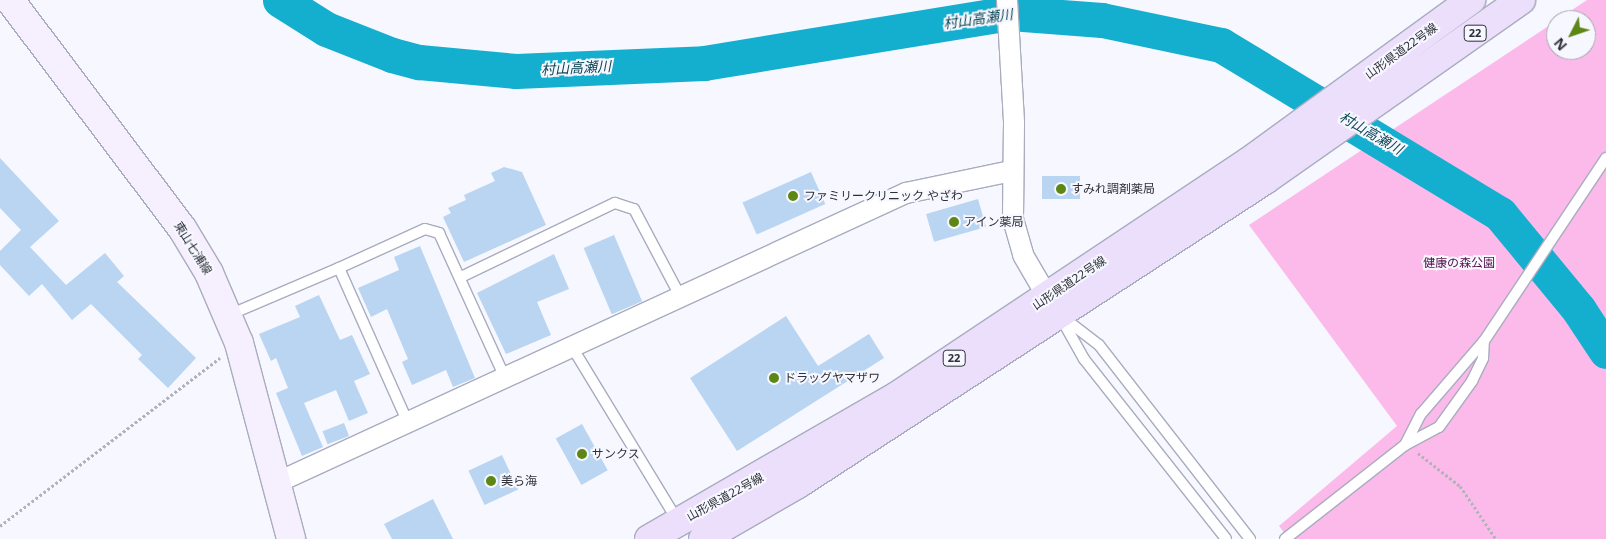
<!DOCTYPE html>
<meta charset="utf-8">
<style>
body{margin:0}
#map{position:relative;width:1606px;height:539px;overflow:hidden;background:#f6f7ff;font-family:"Noto Sans","Noto Sans JP",sans-serif}
div>[style]{position:absolute}
[style*='--x']{left:calc(var(--x)*1px);top:calc(var(--y)*1px);width:calc(var(--w)*1px);rotate:calc(var(--a)*1deg)}
.green>*{inset:0;background:#fbbaea}
.river>*{height:35px;margin:-17.5px;padding:0 17.5px;transform-origin:17.5px;border-radius:17.5px;background:#14afcf}
.building>*{inset:0;background:#b9d5f1;transform-origin:0 0}
.path>*{height:3px;margin-top:-1.5px;transform-origin:0;background:repeating-linear-gradient(90deg,#b2b3ba 0 2.5px,transparent 0 5px)}
.roads{filter:drop-shadow(1px 0 #a9acbe) drop-shadow(-1px 0 #a9acbe) drop-shadow(0 1px #a9acbe) drop-shadow(0 -1px #a9acbe)}
.lane>*{height:10px;margin:-5px;padding:0 5px;transform-origin:5px;border-radius:5px;background:#fff}
.street>*{height:20px;margin:-10px;padding:0 10px;transform-origin:10px;border-radius:10px;background:#fff}
.secondary>*{height:28px;margin:-14px;padding:0 14px;transform-origin:14px;border-radius:14px;background:#f6effd}
.primary>*{height:28px;margin:-14px;padding:0 14px;transform-origin:14px;border-radius:14px;background:#ecdffb}
.dots>*{width:14px;height:14px;translate:-50% -50%;box-sizing:border-box;border:2px solid #f6f7ff;border-radius:50%}
span{translate:-50% -50%;white-space:nowrap;text-align:center;line-height:1.15;-webkit-text-stroke:4px #f6f7ff;paint-order:stroke}
.shield-label span{padding:1px 4px;background:#f6f7ff;border:1px solid;border-radius:4px;-webkit-text-stroke-width:0}
.shield-label{font-size:11px;color:#2f3037;font-weight:700}
.street-label{font-size:12px;color:#2f3037}
.poi-label{font-size:12px;color:#2f3037}
.left{translate:0 -50%;text-align:left}
.park-label{font-size:12px;color:#550f49}
.water-label{font-size:14px;color:#0c4755;font-style:italic}
.north{position:absolute;left:1546px;top:10px;width:50px;height:50px;box-sizing:border-box;background:#f6f7ff;border:1px solid #a6a7af;border-radius:50%;rotate:229deg;font-size:14px;font-weight:700;line-height:20px;text-align:center;color:#2f3037}
.north::after{content:'';display:block;margin:auto;width:18px;height:22px;background:#5c8715;clip-path:polygon(50% 0,100% 100%,50% 72%,0 100%)}
</style>
<div id="map">
<div class="green">
<i style="clip-path:polygon(1587px 0,1606px 0,1606px 539px,1289px 539px,1279px 526px,1397px 426px,1249px 225px,1556px 21px,1556px 50px,1586px 50px,1586px 20px,1557px 20px)"></i>
</div>
<div class="river">
<i style="--x:280;--y:0;--w:54;--a:32.2"></i>
<i style="--x:326;--y:29;--w:71;--a:21.5"></i>
<i style="--x:392;--y:55;--w:28;--a:15"></i>
<i style="--x:419;--y:62;--w:97;--a:5.3"></i>
<i style="--x:516;--y:71;--w:188;--a:-2.4"></i>
<i style="--x:704;--y:63;--w:310;--a:-9.3"></i>
<i style="--x:1010;--y:13;--w:92;--a:4.4"></i>
<i style="--x:1102;--y:20;--w:122;--a:11.9"></i>
<i style="--x:1221;--y:45;--w:326;--a:31.2"></i>
<i style="--x:1500;--y:214;--w:124;--a:50.5"></i>
<i style="--x:1579;--y:310;--w:49;--a:56.6"></i>
</div>
<div class="building">
<i style="clip-path:polygon(0 158px,59px 221px,30px 247px,66px 285px,105px 253px,124px 276px,117px 282px,196px 358px,168px 388px,138px 359px,142px 355px,91px 304px,72px 320px,42px 284px,29px 296px,0 265px,0 251px,21px 230px,0 208px)"></i>
<i style="clip-path:polygon(504px 167px,522px 172px,546px 225px,464px 262px,443px 217px,451px 213px,448px 208px,466px 200px,464px 195px,495px 181px,491px 173px)"></i>
<i style="left:811px;top:172px;width:35px;height:75px;rotate:66deg"></i>
<i style="left:1042px;top:176px;width:38px;height:23px"></i>
<i style="left:978px;top:199px;width:29px;height:54px;rotate:74deg"></i>
<i style="left:614px;top:235px;width:72px;height:33px;rotate:67deg"></i>
<i style="clip-path:polygon(420px 246px,475px 378px,453px 387px,446px 370px,412px 385px,402px 362px,408px 359px,387px 309px,371px 317px,358px 288px,399px 270px,394px 257px)"></i>
<i style="clip-path:polygon(554px 254px,569px 289px,537px 302px,551px 335px,506px 354px,477px 293px)"></i>
<i style="clip-path:polygon(319px 295px,340px 340px,352px 335px,370px 374px,354px 381px,368px 413px,349px 421px,336px 390px,304px 403px,323px 447px,302px 456px,276px 393px,288px 388px,276px 358px,271px 361px,259px 334px,300px 317px,295px 306px)"></i>
<i style="clip-path:polygon(786px 316px,818px 366px,869px 334px,884px 358px,737px 451px,690px 378px)"></i>
<i style="left:344px;top:423px;width:14px;height:23px;rotate:69deg"></i>
<i style="left:582px;top:424px;width:53px;height:30px;rotate:61deg"></i>
<i style="left:502px;top:455px;width:38px;height:37px;rotate:65deg"></i>
<i style="clip-path:polygon(433px 499px,453px 539px,392px 539px,384px 524px)"></i>
</div>
<div class="path">
<i style="--x:1418;--y:453;--w:53;--a:38.2"></i>
<i style="--x:1460;--y:486;--w:64;--a:55.8"></i>
<i style="--x:0;--y:526;--w:277;--a:-37.4"></i>
</div>
<div class="roads">
<div class="lane">
<i style="--x:339;--y:268;--w:94;--a:-24.4"></i>
<i style="--x:425;--y:229;--w:15;--a:16"></i>
<i style="--x:439;--y:233;--w:159;--a:65.5"></i>
<i style="--x:461;--y:277;--w:171;--a:-25.7"></i>
<i style="--x:615;--y:203;--w:20;--a:18"></i>
<i style="--x:634;--y:209;--w:98;--a:62.1"></i>
<i style="--x:229;--y:315;--w:120;--a:-23.1"></i>
<i style="--x:339;--y:268;--w:167;--a:66"></i>
<i style="--x:1060;--y:315;--w:49;--a:37.6"></i>
<i style="--x:1099;--y:345;--w:246;--a:52.1"></i>
<i style="--x:1061;--y:318;--w:47;--a:60.7"></i>
<i style="--x:1084;--y:359;--w:229;--a:51.7"></i>
<i style="--x:572;--y:347;--w:204;--a:58.7"></i>
<i style="--x:1405;--y:445;--w:35;--a:-63"></i>
<i style="--x:1421;--y:414;--w:96;--a:-49.2"></i>
<i style="--x:1484;--y:341;--w:220;--a:-56.3"></i>
<i style="--x:1285;--y:539;--w:152;--a:-38.1"></i>
<i style="--x:1405;--y:445;--w:38;--a:-28"></i>
<i style="--x:1439;--y:427;--w:57;--a:-54.3"></i>
<i style="--x:1472;--y:381;--w:25;--a:-64"></i>
<i style="--x:1483;--y:358;--w:17;--a:-87"></i>
</div>
<div class="street">
<i style="--x:1007;--y:0;--w:123;--a:86.7"></i>
<i style="--x:1014;--y:123;--w:96;--a:90.6"></i>
<i style="--x:1013;--y:219;--w:37;--a:74"></i>
<i style="--x:1023;--y:255;--w:61;--a:59.7"></i>
<i style="--x:276;--y:483;--w:694;--a:-24.72"></i>
<i style="--x:906;--y:193;--w:107;--a:-11.8"></i>
</div>
<div class="secondary">
<i style="--x:10;--y:0;--w:286;--a:53"></i>
<i style="--x:182;--y:228;--w:52;--a:59"></i>
<i style="--x:209;--y:273;--w:76;--a:66.8"></i>
<i style="--x:239;--y:343;--w:203;--a:75.1"></i>
</div>
<div class="primary">
<i style="--x:649;--y:539;--w:286;--a:-30"></i>
<i style="--x:897;--y:396;--w:422;--a:-33.7"></i>
<i style="--x:1248;--y:162;--w:276;--a:-36"></i>
<i style="--x:703;--y:539;--w:110;--a:-30.1"></i>
<i style="--x:798;--y:484;--w:557;--a:-33.06"></i>
<i style="--x:1265;--y:180;--w:313;--a:-35.1"></i>
</div>
</div>
<div class="dots">
<i style="left:1061px;top:189px;background:#5c8715"></i>
<i style="left:793px;top:196px;background:#5c8715"></i>
<i style="left:954px;top:222px;background:#5c8715"></i>
<i style="left:774px;top:378px;background:#5c8715"></i>
<i style="left:582px;top:454px;background:#5c8715"></i>
<i style="left:491px;top:481px;background:#5c8715"></i>
</div>
<div class="shield-label">
<span style="left:1475px;top:33px">22</span>
<span style="left:954px;top:358px">22</span>
</div>
<div class="street-label">
<span style="left:1401px;top:51px;rotate:-36deg">山形県道22号線</span>
<span style="left:193px;top:248px;rotate:58deg">東山七浦線</span>
<span style="left:1069px;top:283px;rotate:-34deg">山形県道22号線</span>
<span style="left:725px;top:497px;rotate:-29deg">山形県道22号線</span>
</div>
<div class="poi-label">
<span class="left" style="left:1071px;top:189px">すみれ調剤薬局</span>
<span class="left" style="left:804px;top:196px">ファミリークリニック やざわ</span>
<span class="left" style="left:964px;top:222px">アイン薬局</span>
<span class="left" style="left:784px;top:378px">ドラッグヤマザワ</span>
<span class="left" style="left:592px;top:454px">サンクス</span>
<span class="left" style="left:501px;top:481px">美ら海</span>
</div>
<div class="park-label">
<span style="left:1459px;top:263px">健康の森公園</span>
</div>
<div class="water-label">
<span style="left:978px;top:19px;rotate:-8deg">村山高瀬川</span>
<span style="left:576px;top:68px;rotate:-3deg">村山高瀬川</span>
<span style="left:1371px;top:133px;rotate:30deg">村山高瀬川</span>
</div>
<div class="north">N</div>
</div>
